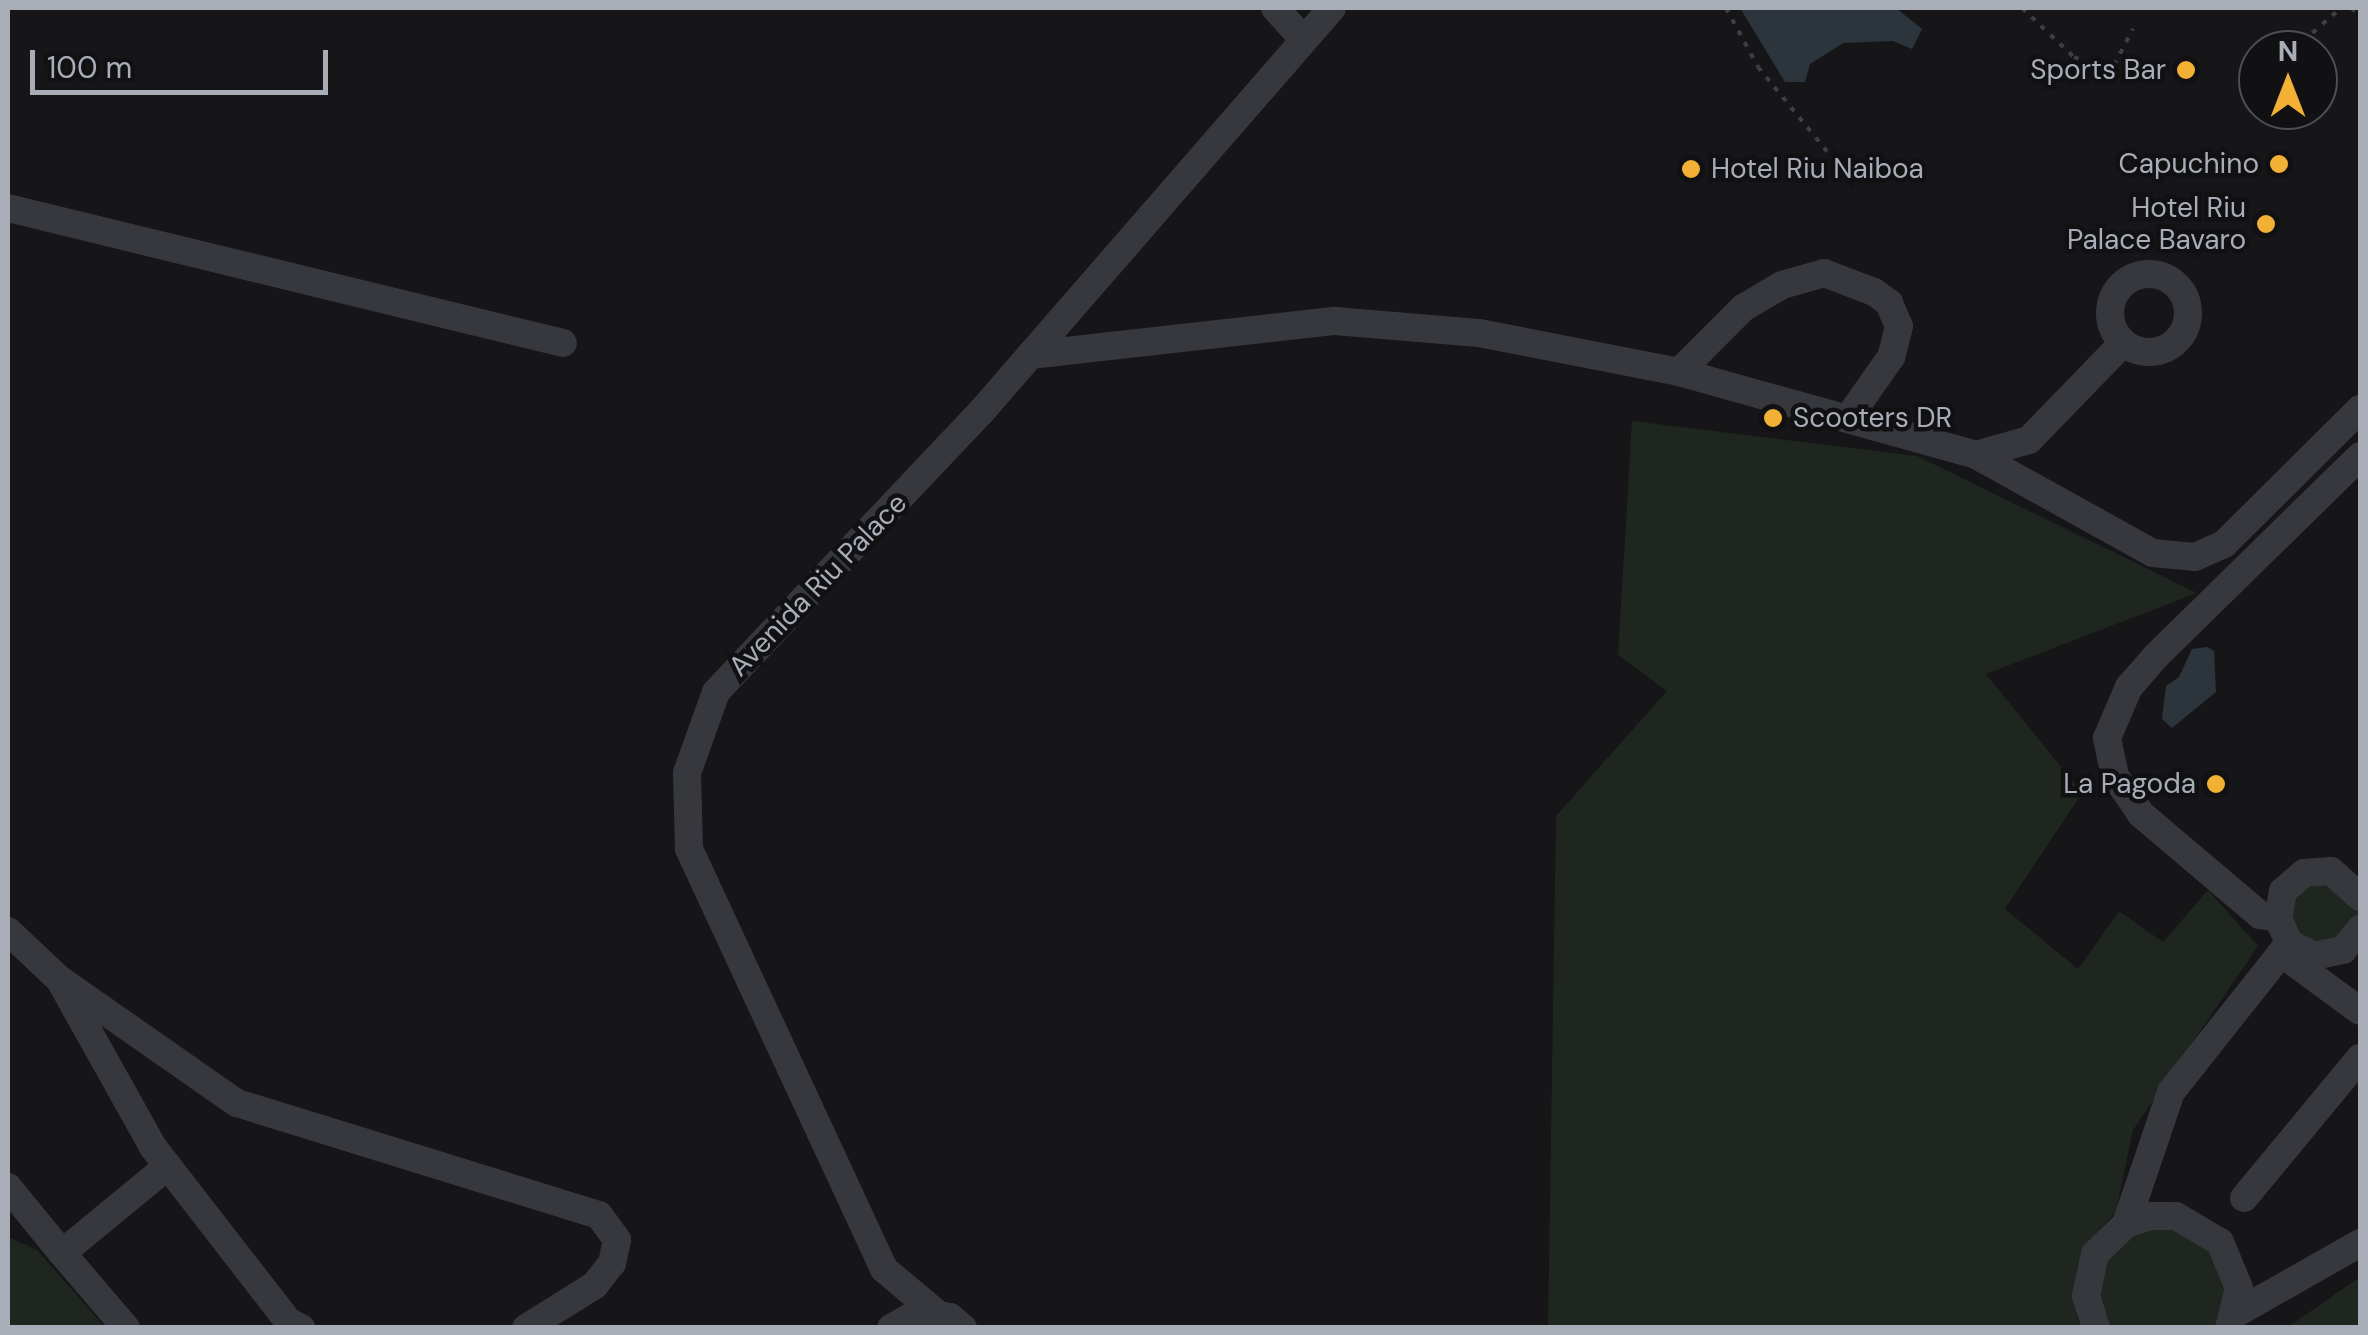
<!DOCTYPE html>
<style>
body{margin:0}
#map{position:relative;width:2368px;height:1335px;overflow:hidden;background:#161618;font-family:"DM Sans",sans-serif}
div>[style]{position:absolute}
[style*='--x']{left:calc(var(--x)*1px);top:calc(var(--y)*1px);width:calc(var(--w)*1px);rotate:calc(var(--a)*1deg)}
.green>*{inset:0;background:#1e261f}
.water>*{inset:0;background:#2c353c}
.path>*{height:4px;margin-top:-2px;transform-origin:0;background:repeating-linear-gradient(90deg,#3d3f44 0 5px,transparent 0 13px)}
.minor>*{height:28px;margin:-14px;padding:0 14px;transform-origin:14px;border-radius:14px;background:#37383d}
.minor>.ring{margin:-14px;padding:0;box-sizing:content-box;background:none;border:28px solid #37383d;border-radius:50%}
.dots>*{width:28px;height:28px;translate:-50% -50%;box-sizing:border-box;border:5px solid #111113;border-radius:50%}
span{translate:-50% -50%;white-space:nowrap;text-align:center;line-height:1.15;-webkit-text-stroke:9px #111113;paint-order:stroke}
.poi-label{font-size:28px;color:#a8adb8}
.right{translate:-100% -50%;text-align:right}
.left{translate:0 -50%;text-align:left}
.street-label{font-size:28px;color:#a8adb8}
.frame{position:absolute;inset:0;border:10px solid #a8adb8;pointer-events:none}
.north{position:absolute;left:2238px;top:30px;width:100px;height:100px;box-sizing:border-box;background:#111113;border:2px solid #4d4f55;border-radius:50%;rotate:0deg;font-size:28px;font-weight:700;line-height:40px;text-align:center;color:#a8adb8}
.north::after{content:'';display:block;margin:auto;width:35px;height:45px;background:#f2b134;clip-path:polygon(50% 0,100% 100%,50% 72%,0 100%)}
.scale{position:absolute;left:30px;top:50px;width:298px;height:45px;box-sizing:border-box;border:5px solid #a8adb8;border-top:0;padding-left:12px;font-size:30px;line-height:35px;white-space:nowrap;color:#a8adb8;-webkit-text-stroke:8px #111113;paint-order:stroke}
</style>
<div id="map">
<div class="green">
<i style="clip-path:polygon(1632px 421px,1917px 456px,2197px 593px,1986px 674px,2082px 793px,2005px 909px,2078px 969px,2119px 911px,2163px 942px,2208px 890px,2258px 946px,2133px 1130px,2116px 1212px,2089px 1241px,2077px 1319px,2081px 1327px,1548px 1328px,1556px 816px,1667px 691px,1618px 655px)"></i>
<i style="clip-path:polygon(2304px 873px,2360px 897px,2360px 929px,2314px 956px,2278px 904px)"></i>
<i style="clip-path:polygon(2150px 1216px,2220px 1242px,2229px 1327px,2096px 1327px,2095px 1254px)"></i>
<i style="clip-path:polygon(8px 1237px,37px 1250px,105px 1327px,8px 1327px)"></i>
<i style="clip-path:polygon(2360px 1277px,2360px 1327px,2288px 1327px)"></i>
</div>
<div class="water">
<i style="clip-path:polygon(1740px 8px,1896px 8px,1922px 29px,1912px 49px,1893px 41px,1843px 43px,1810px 64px,1805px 82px,1785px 82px)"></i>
<i style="clip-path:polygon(2207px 647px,2214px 651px,2216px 692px,2172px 728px,2162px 719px,2166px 686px,2179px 677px,2192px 649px)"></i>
</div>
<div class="path">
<i style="--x:1726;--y:8;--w:67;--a:61.5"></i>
<i style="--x:1758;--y:67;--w:122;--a:50.7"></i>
<i style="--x:2022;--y:8;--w:71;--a:43.3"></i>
<i style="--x:2074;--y:57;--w:28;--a:21"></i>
<i style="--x:2100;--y:67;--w:14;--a:-8"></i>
<i style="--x:2114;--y:65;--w:41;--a:-62.2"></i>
<i style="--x:2351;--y:8;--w:11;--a:38"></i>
<i style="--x:2293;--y:50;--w:64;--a:-41.2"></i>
</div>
<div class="minor">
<i style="--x:1275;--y:8;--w:40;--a:48"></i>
<i style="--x:8;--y:208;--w:571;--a:13.67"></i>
<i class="ring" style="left:2110px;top:274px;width:50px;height:50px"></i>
<i style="--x:1030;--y:355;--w:307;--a:-6.4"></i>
<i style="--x:1335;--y:321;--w:144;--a:4.8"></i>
<i style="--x:1479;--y:333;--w:204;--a:11"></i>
<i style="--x:1679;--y:372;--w:308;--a:15.6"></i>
<i style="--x:1976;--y:455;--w:55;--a:-15.8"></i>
<i style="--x:2029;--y:440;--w:135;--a:-45.9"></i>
<i style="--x:1679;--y:372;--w:91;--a:-45"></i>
<i style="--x:1743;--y:308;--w:45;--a:-30.5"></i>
<i style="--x:1782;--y:285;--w:44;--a:-15.9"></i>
<i style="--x:1824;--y:273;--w:53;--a:20.8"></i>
<i style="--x:1874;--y:292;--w:19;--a:36"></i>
<i style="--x:1889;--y:303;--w:25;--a:67"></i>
<i style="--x:1899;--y:326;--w:32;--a:104"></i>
<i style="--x:1891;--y:357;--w:73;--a:125"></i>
<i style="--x:1976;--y:455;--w:202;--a:29"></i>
<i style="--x:2153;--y:553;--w:42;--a:5.4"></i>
<i style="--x:2195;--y:557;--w:32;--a:-24"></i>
<i style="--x:2224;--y:544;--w:192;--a:-44.8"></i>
<i style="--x:2360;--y:897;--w:39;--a:-138"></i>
<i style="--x:2331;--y:871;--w:27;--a:176"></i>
<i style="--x:2304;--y:873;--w:28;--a:139"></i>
<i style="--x:2283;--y:891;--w:27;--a:100"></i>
<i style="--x:2278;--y:918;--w:27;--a:66"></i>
<i style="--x:2289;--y:943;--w:28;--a:27"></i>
<i style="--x:2314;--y:956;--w:30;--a:-12"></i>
<i style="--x:2343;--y:950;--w:27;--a:-51"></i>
<i style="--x:2278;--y:918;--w:18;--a:-171"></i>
<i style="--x:2260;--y:915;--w:156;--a:-139.7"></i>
<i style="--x:2141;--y:814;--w:46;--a:-124.4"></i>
<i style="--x:2115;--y:776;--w:39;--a:-102"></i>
<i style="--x:2107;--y:738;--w:56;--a:-66.7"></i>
<i style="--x:2129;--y:687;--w:41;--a:-48.9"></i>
<i style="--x:2156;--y:656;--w:286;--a:-44.4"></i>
<i style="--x:8;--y:931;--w:70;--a:43.3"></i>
<i style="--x:59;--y:979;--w:217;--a:34.9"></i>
<i style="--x:237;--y:1103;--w:379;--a:17.2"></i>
<i style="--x:599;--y:1215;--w:31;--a:54"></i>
<i style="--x:617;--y:1240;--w:24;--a:102"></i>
<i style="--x:612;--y:1263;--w:28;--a:128"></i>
<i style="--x:595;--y:1285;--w:81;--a:148.1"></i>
<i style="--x:2281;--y:953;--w:98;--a:36.3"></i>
<i style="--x:62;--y:984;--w:187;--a:60.8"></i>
<i style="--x:153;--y:1147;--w:220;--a:52.2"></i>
<i style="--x:288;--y:1321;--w:15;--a:28"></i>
<i style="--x:8;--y:1187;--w:85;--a:50.7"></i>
<i style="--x:62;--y:1253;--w:137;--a:-39.4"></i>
<i style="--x:2244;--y:1198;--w:182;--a:-50.4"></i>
<i style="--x:2126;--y:1224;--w:139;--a:-71.2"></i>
<i style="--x:2171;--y:1092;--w:190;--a:-51.6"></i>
<i style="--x:62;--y:1253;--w:99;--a:49.5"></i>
<i style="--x:935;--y:1312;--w:67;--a:-139.9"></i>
<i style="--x:884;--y:1269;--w:464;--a:-114.9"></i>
<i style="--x:689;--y:848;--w:75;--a:-91.5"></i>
<i style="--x:687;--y:773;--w:86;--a:-70.3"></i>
<i style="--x:716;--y:692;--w:386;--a:-46.6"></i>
<i style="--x:981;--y:412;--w:535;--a:-49.02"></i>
<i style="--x:2235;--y:1314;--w:144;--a:-29.6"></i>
<i style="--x:891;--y:1328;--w:32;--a:-30"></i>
<i style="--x:919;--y:1312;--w:31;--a:9"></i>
<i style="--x:950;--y:1317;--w:17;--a:40"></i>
<i style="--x:2096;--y:1328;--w:34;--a:-107"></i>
<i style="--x:2086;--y:1296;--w:43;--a:-77.9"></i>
<i style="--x:2095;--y:1254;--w:43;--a:-44.1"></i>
<i style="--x:2126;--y:1224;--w:25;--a:-18"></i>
<i style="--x:2150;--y:1216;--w:26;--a:0"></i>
<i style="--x:2176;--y:1216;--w:51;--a:30.6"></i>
<i style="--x:2220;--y:1242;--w:50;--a:67.6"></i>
<i style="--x:2239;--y:1288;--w:41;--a:104"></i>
</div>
<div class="dots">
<i style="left:2186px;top:70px;background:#f2b134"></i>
<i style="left:2279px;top:164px;background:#f2b134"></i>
<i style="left:1691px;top:169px;background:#f2b134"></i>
<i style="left:2266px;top:224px;background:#f2b134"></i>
<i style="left:1773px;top:418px;background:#f2b134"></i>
<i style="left:2216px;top:784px;background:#f2b134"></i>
</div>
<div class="poi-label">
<span class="right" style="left:2166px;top:70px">Sports Bar</span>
<span class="right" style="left:2259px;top:164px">Capuchino</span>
<span class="left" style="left:1711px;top:169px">Hotel Riu Naiboa</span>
<span class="right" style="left:2246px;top:224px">Hotel Riu<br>Palace Bavaro</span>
<span class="left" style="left:1793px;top:418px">Scooters DR</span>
<span class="right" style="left:2196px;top:784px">La Pagoda</span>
</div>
<div class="street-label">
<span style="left:818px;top:585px;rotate:-46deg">Avenida Riu Palace</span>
</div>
<div class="frame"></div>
<div class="north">N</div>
<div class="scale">100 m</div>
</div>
